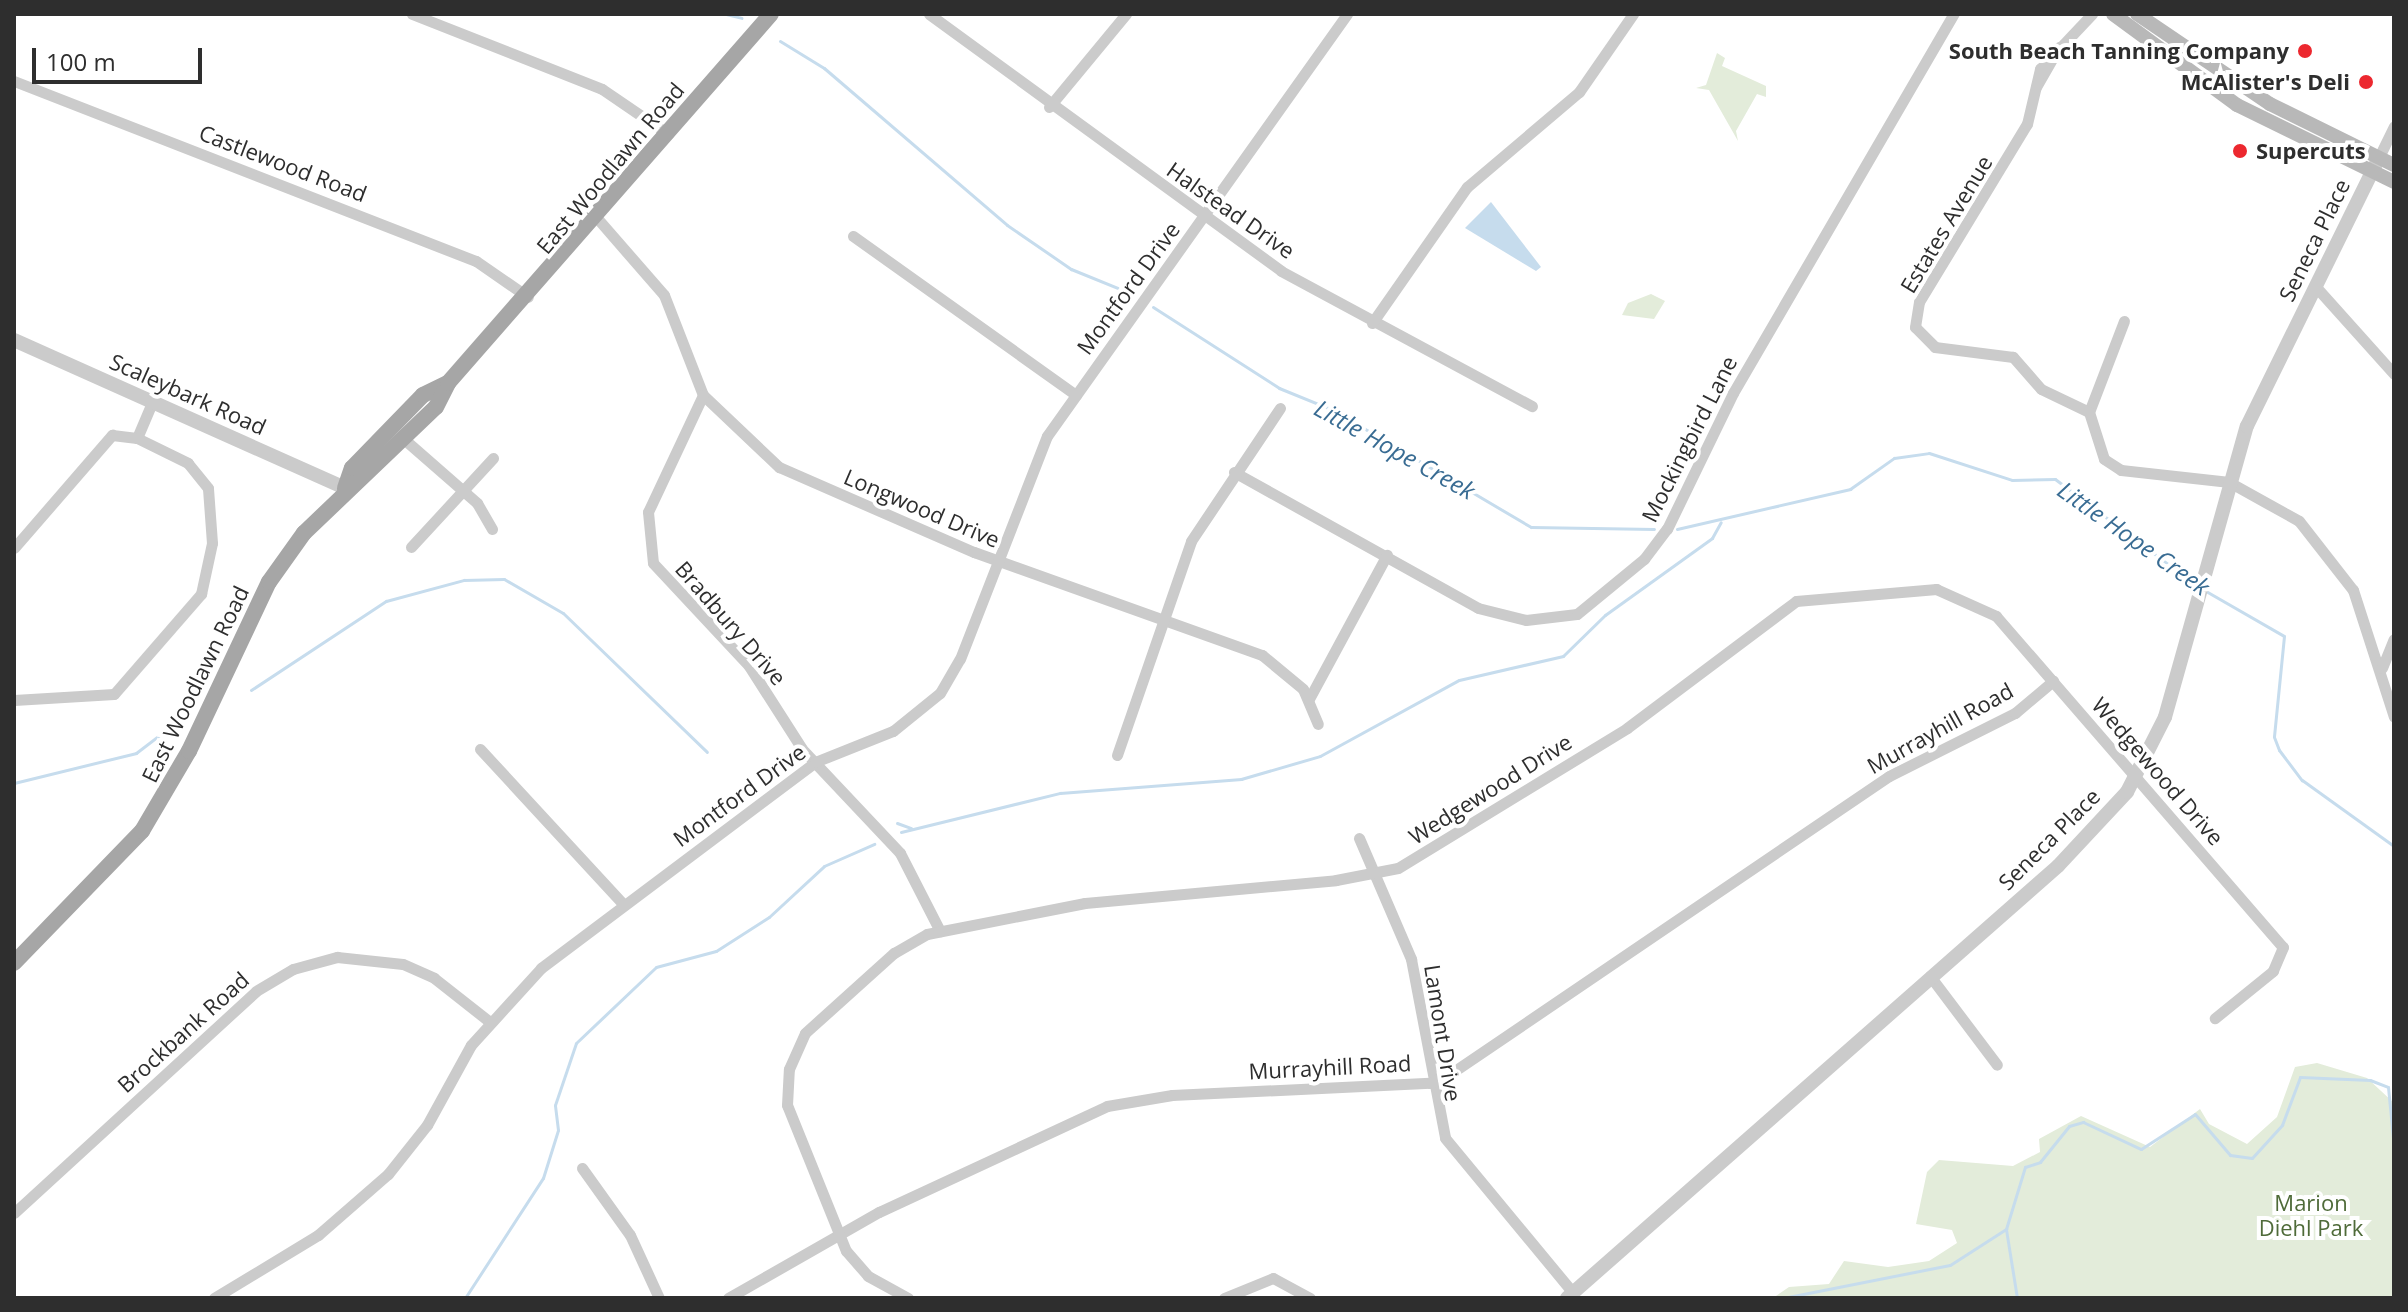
<!DOCTYPE html>
<style>
body{margin:0}
#map{position:relative;width:2408px;height:1312px;overflow:hidden;background:#fff;font-family:"Open Sans",sans-serif}
div>[style]{position:absolute}
[style*='--x']{left:calc(var(--x)*1px);top:calc(var(--y)*1px);width:calc(var(--w)*1px);rotate:calc(var(--a)*1deg)}
.green>*{inset:0;background:#e3ecda}
.water>*{inset:0;background:#c6dced}
.stream>*{height:3px;margin:-1.5px;padding:0 1.5px;transform-origin:1.5px;border-radius:1.5px;background:#c6dced}
.minor>*{height:11px;margin:-5.5px;padding:0 5.5px;transform-origin:5.5px;border-radius:5.5px;background:#cbcbcb}
.tertiary>*{height:14px;margin:-7px;padding:0 7px;transform-origin:7px;border-radius:7px;background:#cbcbcb}
.secondary>*{height:14px;margin:-7px;padding:0 7px;transform-origin:7px;border-radius:7px;background:#b8b8b8}
.primary>*{height:16px;margin:-8px;padding:0 8px;transform-origin:8px;border-radius:8px;background:#a6a6a6}
.dots>*{width:22px;height:22px;translate:-50% -50%;box-sizing:border-box;border:4px solid #fff;border-radius:50%}
span{translate:-50% -50%;white-space:nowrap;text-align:center;line-height:1.15;-webkit-text-stroke:8px #fff;paint-order:stroke}
.poi-label{font-size:22px;color:#2e2e2e;font-weight:700}
.right{translate:-100% -50%;text-align:right}
.left{translate:0 -50%;text-align:left}
.street-label{font-size:22px;color:#2e2e2e}
.park-label{font-size:22px;color:#4f6b39}
.water-label{font-size:24px;color:#396c93;font-style:italic}
.frame{position:absolute;inset:0;border:16px solid #2e2e2e;pointer-events:none}
.scale{position:absolute;left:32px;top:48px;width:170px;height:36px;box-sizing:border-box;border:4px solid #2e2e2e;border-top:0;padding-left:10px;font-size:24px;line-height:28px;white-space:nowrap;color:#2e2e2e;-webkit-text-stroke:6px #fff;paint-order:stroke}
</style>
<div id="map">
<div class="green">
<i style="clip-path:polygon(1717px 53px,1725px 58px,1722px 66px,1766px 86px,1766px 97px,1757px 94px,1736px 131px,1738px 141px,1709px 90px,1696px 88px,1706px 85px)"></i>
<i style="clip-path:polygon(1651px 294px,1665px 301px,1654px 319px,1622px 315px,1628px 303px)"></i>
<i style="clip-path:polygon(2317px 1063px,2367px 1078px,2394px 1103px,2394px 1298px,1773px 1298px,1789px 1287px,1829px 1284px,1844px 1261px,1888px 1267px,1929px 1261px,1957px 1243px,1952px 1230px,1916px 1224px,1927px 1172px,1939px 1160px,2013px 1166px,2040px 1152px,2039px 1139px,2081px 1116px,2150px 1147px,2200px 1109px,2209px 1124px,2247px 1144px,2277px 1117px,2295px 1067px)"></i>
</div>
<div class="water">
<i style="clip-path:polygon(1491px 202px,1541px 267px,1536px 271px,1465px 228px)"></i>
</div>
<div class="stream">
<i style="--x:726;--y:14;--w:16;--a:14"></i>
<i style="--x:780;--y:41;--w:52;--a:31.5"></i>
<i style="--x:824;--y:68;--w:241;--a:40.6"></i>
<i style="--x:1007;--y:225;--w:78;--a:34.5"></i>
<i style="--x:1071;--y:269;--w:64;--a:22.1"></i>
<i style="--x:1153;--y:307;--w:150;--a:32.7"></i>
<i style="--x:1279;--y:388;--w:58;--a:22.2"></i>
<i style="--x:1333;--y:410;--w:230;--a:30.6"></i>
<i style="--x:1531;--y:527;--w:123;--a:0.9"></i>
<i style="--x:1677;--y:529;--w:178;--a:-13"></i>
<i style="--x:1850;--y:489;--w:54;--a:-35.2"></i>
<i style="--x:1894;--y:458;--w:35;--a:-8"></i>
<i style="--x:1929;--y:453;--w:87;--a:18"></i>
<i style="--x:2012;--y:480;--w:43;--a:-1.3"></i>
<i style="--x:2055;--y:479;--w:178;--a:37"></i>
<i style="--x:2204;--y:590;--w:92;--a:29.9"></i>
<i style="--x:2284;--y:636;--w:101;--a:95.7"></i>
<i style="--x:2274;--y:737;--w:14;--a:69"></i>
<i style="--x:2279;--y:750;--w:38;--a:53"></i>
<i style="--x:2302;--y:780;--w:113;--a:35.7"></i>
<i style="--x:251;--y:690;--w:162;--a:-33.4"></i>
<i style="--x:386;--y:601;--w:81;--a:-15.1"></i>
<i style="--x:464;--y:580;--w:40;--a:-1.4"></i>
<i style="--x:504;--y:579;--w:68;--a:30"></i>
<i style="--x:563;--y:613;--w:200;--a:44"></i>
<i style="--x:14;--y:783;--w:126;--a:-13.8"></i>
<i style="--x:136;--y:753;--w:43;--a:-37.4"></i>
<i style="--x:897;--y:823;--w:15;--a:20"></i>
<i style="--x:901;--y:832;--w:164;--a:-13.8"></i>
<i style="--x:1060;--y:793;--w:182;--a:-4.4"></i>
<i style="--x:1241;--y:779;--w:82;--a:-16.2"></i>
<i style="--x:1320;--y:756;--w:158;--a:-28.7"></i>
<i style="--x:1459;--y:680;--w:107;--a:-13"></i>
<i style="--x:1563;--y:656;--w:59;--a:-44.3"></i>
<i style="--x:1605;--y:615;--w:132;--a:-35.7"></i>
<i style="--x:1712;--y:538;--w:18;--a:-61"></i>
<i style="--x:465;--y:1298;--w:143;--a:-57"></i>
<i style="--x:543;--y:1178;--w:50;--a:-72.6"></i>
<i style="--x:558;--y:1130;--w:25;--a:-97"></i>
<i style="--x:555;--y:1105;--w:65;--a:-71.3"></i>
<i style="--x:576;--y:1043;--w:110;--a:-43.5"></i>
<i style="--x:656;--y:967;--w:62;--a:-14.9"></i>
<i style="--x:716;--y:951;--w:63;--a:-32.7"></i>
<i style="--x:769;--y:917;--w:75;--a:-42.8"></i>
<i style="--x:824;--y:866;--w:55;--a:-23.7"></i>
<i style="--x:1783;--y:1298;--w:170;--a:-11.2"></i>
<i style="--x:1950;--y:1265;--w:67;--a:-32.7"></i>
<i style="--x:2017;--y:1298;--w:70;--a:-99.1"></i>
<i style="--x:2006;--y:1229;--w:65;--a:-73"></i>
<i style="--x:2025;--y:1167;--w:16;--a:-18"></i>
<i style="--x:2040;--y:1162;--w:46;--a:-51.1"></i>
<i style="--x:2069;--y:1126;--w:15;--a:-16"></i>
<i style="--x:2083;--y:1122;--w:64;--a:25"></i>
<i style="--x:2141;--y:1149;--w:64;--a:-32.9"></i>
<i style="--x:2195;--y:1114;--w:54;--a:49.5"></i>
<i style="--x:2230;--y:1155;--w:22;--a:8"></i>
<i style="--x:2252;--y:1158;--w:45;--a:-47.7"></i>
<i style="--x:2282;--y:1125;--w:51;--a:-69.4"></i>
<i style="--x:2300;--y:1077;--w:70;--a:2.5"></i>
<i style="--x:2370;--y:1080;--w:19;--a:21"></i>
<i style="--x:2388;--y:1087;--w:61;--a:84.4"></i>
</div>
<div class="minor">
<i style="--x:412;--y:14;--w:204;--a:21.5"></i>
<i style="--x:602;--y:89;--w:80;--a:34.3"></i>
<i style="--x:929;--y:14;--w:436;--a:36.1"></i>
<i style="--x:1281;--y:271;--w:285;--a:28.3"></i>
<i style="--x:14;--y:81;--w:496;--a:21.3"></i>
<i style="--x:476;--y:261;--w:63;--a:34.7"></i>
<i style="--x:2036;--y:87;--w:46;--a:-60.1"></i>
<i style="--x:1049;--y:107;--w:121;--a:-50.4"></i>
<i style="--x:2379;--y:157;--w:34;--a:-64"></i>
<i style="--x:597;--y:218;--w:102;--a:49"></i>
<i style="--x:664;--y:295;--w:107;--a:68.7"></i>
<i style="--x:703;--y:395;--w:105;--a:43.5"></i>
<i style="--x:779;--y:467;--w:213;--a:23.6"></i>
<i style="--x:974;--y:552;--w:306;--a:19.7"></i>
<i style="--x:1262;--y:655;--w:53;--a:39.7"></i>
<i style="--x:1303;--y:689;--w:38;--a:67"></i>
<i style="--x:853;--y:236;--w:274;--a:35.5"></i>
<i style="--x:2316;--y:287;--w:117;--a:48.1"></i>
<i style="--x:2124;--y:321;--w:97;--a:111"></i>
<i style="--x:2089;--y:412;--w:49;--a:72.3"></i>
<i style="--x:2104;--y:459;--w:20;--a:33"></i>
<i style="--x:2121;--y:470;--w:109;--a:6.3"></i>
<i style="--x:2229;--y:482;--w:80;--a:29.1"></i>
<i style="--x:2299;--y:521;--w:88;--a:52"></i>
<i style="--x:2353;--y:590;--w:133;--a:72.1"></i>
<i style="--x:1372;--y:323;--w:166;--a:-55.1"></i>
<i style="--x:1467;--y:187;--w:147;--a:-40.3"></i>
<i style="--x:1579;--y:92;--w:95;--a:-55.3"></i>
<i style="--x:703;--y:395;--w:129;--a:115.2"></i>
<i style="--x:648;--y:512;--w:51;--a:84.4"></i>
<i style="--x:653;--y:563;--w:141;--a:47"></i>
<i style="--x:749;--y:666;--w:98;--a:57.4"></i>
<i style="--x:802;--y:749;--w:143;--a:46.7"></i>
<i style="--x:900;--y:853;--w:88;--a:62.9"></i>
<i style="--x:2089;--y:412;--w:53;--a:-154.4"></i>
<i style="--x:2041;--y:389;--w:43;--a:-131.2"></i>
<i style="--x:2013;--y:357;--w:79;--a:-172.7"></i>
<i style="--x:1935;--y:347;--w:28;--a:-135"></i>
<i style="--x:1915;--y:327;--w:25;--a:-81"></i>
<i style="--x:1919;--y:302;--w:208;--a:-58.8"></i>
<i style="--x:2027;--y:124;--w:57;--a:-76.7"></i>
<i style="--x:2040;--y:69;--w:76;--a:-46.6"></i>
<i style="--x:405;--y:440;--w:96;--a:41.2"></i>
<i style="--x:477;--y:503;--w:30;--a:60"></i>
<i style="--x:1234;--y:472;--w:279;--a:29.1"></i>
<i style="--x:1478;--y:608;--w:49;--a:14"></i>
<i style="--x:1526;--y:620;--w:51;--a:-6.7"></i>
<i style="--x:1577;--y:614;--w:87;--a:-39.4"></i>
<i style="--x:1644;--y:559;--w:38;--a:-53"></i>
<i style="--x:1667;--y:529;--w:151;--a:-64.1"></i>
<i style="--x:1733;--y:393;--w:439;--a:-59.8"></i>
<i style="--x:411;--y:547;--w:121;--a:-47.3"></i>
<i style="--x:14;--y:548;--w:150;--a:-49.1"></i>
<i style="--x:112;--y:435;--w:25;--a:7"></i>
<i style="--x:137;--y:438;--w:38;--a:-67"></i>
<i style="--x:2382;--y:668;--w:31;--a:-68"></i>
<i style="--x:1309;--y:699;--w:164;--a:-61.6"></i>
<i style="--x:14;--y:700;--w:100;--a:-3.4"></i>
<i style="--x:114;--y:694;--w:133;--a:-49"></i>
<i style="--x:201;--y:594;--w:52;--a:-77.8"></i>
<i style="--x:212;--y:543;--w:55;--a:-94.2"></i>
<i style="--x:208;--y:488;--w:32;--a:-129"></i>
<i style="--x:188;--y:463;--w:57;--a:-153.9"></i>
<i style="--x:480;--y:749;--w:212;--a:47.3"></i>
<i style="--x:1117;--y:755;--w:226;--a:-70.9"></i>
<i style="--x:1191;--y:541;--w:160;--a:-56.2"></i>
<i style="--x:1359;--y:838;--w:132;--a:66.7"></i>
<i style="--x:1411;--y:959;--w:182;--a:79.2"></i>
<i style="--x:1445;--y:1138;--w:201;--a:50.4"></i>
<i style="--x:1930;--y:976;--w:111;--a:53"></i>
<i style="--x:582;--y:1168;--w:82;--a:54.4"></i>
<i style="--x:630;--y:1235;--w:69;--a:65.3"></i>
<i style="--x:14;--y:1213;--w:328;--a:-42.5"></i>
<i style="--x:256;--y:991;--w:43;--a:-30.7"></i>
<i style="--x:293;--y:969;--w:46;--a:-15.3"></i>
<i style="--x:337;--y:957;--w:66;--a:6.1"></i>
<i style="--x:403;--y:964;--w:34;--a:24"></i>
<i style="--x:434;--y:978;--w:71;--a:38.2"></i>
<i style="--x:214;--y:1298;--w:122;--a:-31.2"></i>
<i style="--x:318;--y:1235;--w:93;--a:-41.1"></i>
<i style="--x:388;--y:1174;--w:63;--a:-51.5"></i>
<i style="--x:427;--y:1125;--w:91;--a:-61.2"></i>
<i style="--x:471;--y:1045;--w:104;--a:-47.7"></i>
<i style="--x:541;--y:968;--w:343;--a:-36.9"></i>
<i style="--x:815;--y:762;--w:84;--a:-21.7"></i>
<i style="--x:893;--y:731;--w:60;--a:-39"></i>
<i style="--x:940;--y:693;--w:39;--a:-60"></i>
<i style="--x:960;--y:659;--w:239;--a:-68.7"></i>
<i style="--x:1047;--y:436;--w:518;--a:-54.59"></i>
<i style="--x:728;--y:1298;--w:174;--a:-29.7"></i>
<i style="--x:879;--y:1212;--w:251;--a:-24.9"></i>
<i style="--x:1107;--y:1106;--w:66;--a:-9.6"></i>
<i style="--x:1172;--y:1095;--w:258;--a:-2.7"></i>
<i style="--x:1430;--y:1083;--w:25;--a:-26"></i>
<i style="--x:1453;--y:1072;--w:527;--a:-34.17"></i>
<i style="--x:1889;--y:776;--w:141;--a:-26.6"></i>
<i style="--x:2015;--y:713;--w:50;--a:-40.1"></i>
<i style="--x:908;--y:1298;--w:46;--a:-151.2"></i>
<i style="--x:868;--y:1276;--w:33;--a:-131"></i>
<i style="--x:846;--y:1251;--w:157;--a:-112"></i>
<i style="--x:787;--y:1105;--w:36;--a:-87"></i>
<i style="--x:789;--y:1069;--w:39;--a:-66"></i>
<i style="--x:805;--y:1033;--w:120;--a:-42"></i>
<i style="--x:894;--y:953;--w:38;--a:-30"></i>
<i style="--x:927;--y:934;--w:161;--a:-11.1"></i>
<i style="--x:1085;--y:903;--w:252;--a:-5.2"></i>
<i style="--x:1336;--y:880;--w:63;--a:-11"></i>
<i style="--x:1398;--y:868;--w:268;--a:-31.4"></i>
<i style="--x:1627;--y:728;--w:211;--a:-36.9"></i>
<i style="--x:1796;--y:601;--w:141;--a:-4.9"></i>
<i style="--x:1936;--y:589;--w:66;--a:24.2"></i>
<i style="--x:1996;--y:616;--w:438;--a:49.1"></i>
<i style="--x:2283;--y:947;--w:26;--a:113"></i>
<i style="--x:2273;--y:971;--w:75;--a:141"></i>
<i style="--x:1224;--y:1298;--w:53;--a:-22.2"></i>
<i style="--x:1273;--y:1278;--w:42;--a:28.4"></i>
</div>
<div class="tertiary">
<i style="--x:14;--y:340;--w:363;--a:24.1"></i>
<i style="--x:1567;--y:1298;--w:654;--a:-41.34"></i>
<i style="--x:2058;--y:866;--w:101;--a:-47"></i>
<i style="--x:2127;--y:792;--w:84;--a:-63.1"></i>
<i style="--x:2165;--y:717;--w:302;--a:-74.3"></i>
<i style="--x:2247;--y:426;--w:294;--a:-63.8"></i>
</div>
<div class="secondary">
<i style="--x:2113;--y:14;--w:154;--a:36.3"></i>
<i style="--x:2237;--y:105;--w:175;--a:26.1"></i>
<i style="--x:2137;--y:14;--w:161;--a:34.1"></i>
<i style="--x:2270;--y:104;--w:138;--a:26.2"></i>
</div>
<div class="primary">
<i style="--x:345;--y:488;--w:21;--a:-71"></i>
<i style="--x:352;--y:468;--w:102;--a:-45.8"></i>
<i style="--x:423;--y:395;--w:28;--a:-26"></i>
<i style="--x:14;--y:963;--w:184;--a:-45.9"></i>
<i style="--x:142;--y:831;--w:93;--a:-59.6"></i>
<i style="--x:189;--y:751;--w:187;--a:-64.7"></i>
<i style="--x:269;--y:582;--w:60;--a:-54.5"></i>
<i style="--x:304;--y:533;--w:182;--a:-43.7"></i>
<i style="--x:436;--y:407;--w:27;--a:-63"></i>
<i style="--x:448;--y:383;--w:490;--a:-48.8"></i>
</div>
<div class="dots">
<i style="left:2305px;top:51px;background:#ec282f"></i>
<i style="left:2366px;top:82px;background:#ec282f"></i>
<i style="left:2240px;top:151px;background:#ec282f"></i>
</div>
<div class="poi-label">
<span class="right" style="left:2289px;top:51px">South Beach Tanning Company</span>
<span class="right" style="left:2350px;top:82px">McAlister's Deli</span>
<span class="left" style="left:2256px;top:151px">Supercuts</span>
</div>
<div class="street-label">
<span style="left:283px;top:163px;rotate:21deg">Castlewood Road</span>
<span style="left:610px;top:168px;rotate:-50deg">East Woodlawn Road</span>
<span style="left:1231px;top:210px;rotate:35deg">Halstead Drive</span>
<span style="left:1946px;top:224px;rotate:-59deg">Estates Avenue</span>
<span style="left:2314px;top:240px;rotate:-64deg">Seneca Place</span>
<span style="left:1128px;top:288px;rotate:-54deg">Montford Drive</span>
<span style="left:188px;top:394px;rotate:24deg">Scaleybark Road</span>
<span style="left:1689px;top:439px;rotate:-63deg">Mockingbird Lane</span>
<span style="left:922px;top:508px;rotate:23deg">Longwood Drive</span>
<span style="left:731px;top:623px;rotate:49deg">Bradbury Drive</span>
<span style="left:195px;top:684px;rotate:-64deg">East Woodlawn Road</span>
<span style="left:1940px;top:728px;rotate:-29deg">Murrayhill Road</span>
<span style="left:2158px;top:771px;rotate:49deg">Wedgewood Drive</span>
<span style="left:1490px;top:789px;rotate:-32deg">Wedgewood Drive</span>
<span style="left:739px;top:795px;rotate:-36deg">Montford Drive</span>
<span style="left:2049px;top:839px;rotate:-45deg">Seneca Place</span>
<span style="left:183px;top:1032px;rotate:-42deg">Brockbank Road</span>
<span style="left:1443px;top:1033px;rotate:81deg">Lamont Drive</span>
<span style="left:1330px;top:1067px;rotate:-3deg">Murrayhill Road</span>
</div>
<div class="park-label">
<span style="left:2311px;top:1215px">Marion<br>Diehl Park</span>
</div>
<div class="water-label">
<span style="left:1395px;top:449px;rotate:29deg">Little Hope Creek</span>
<span style="left:2134px;top:538px;rotate:35deg">Little Hope Creek</span>
</div>
<div class="frame"></div>
<div class="scale">100 m</div>
</div>
